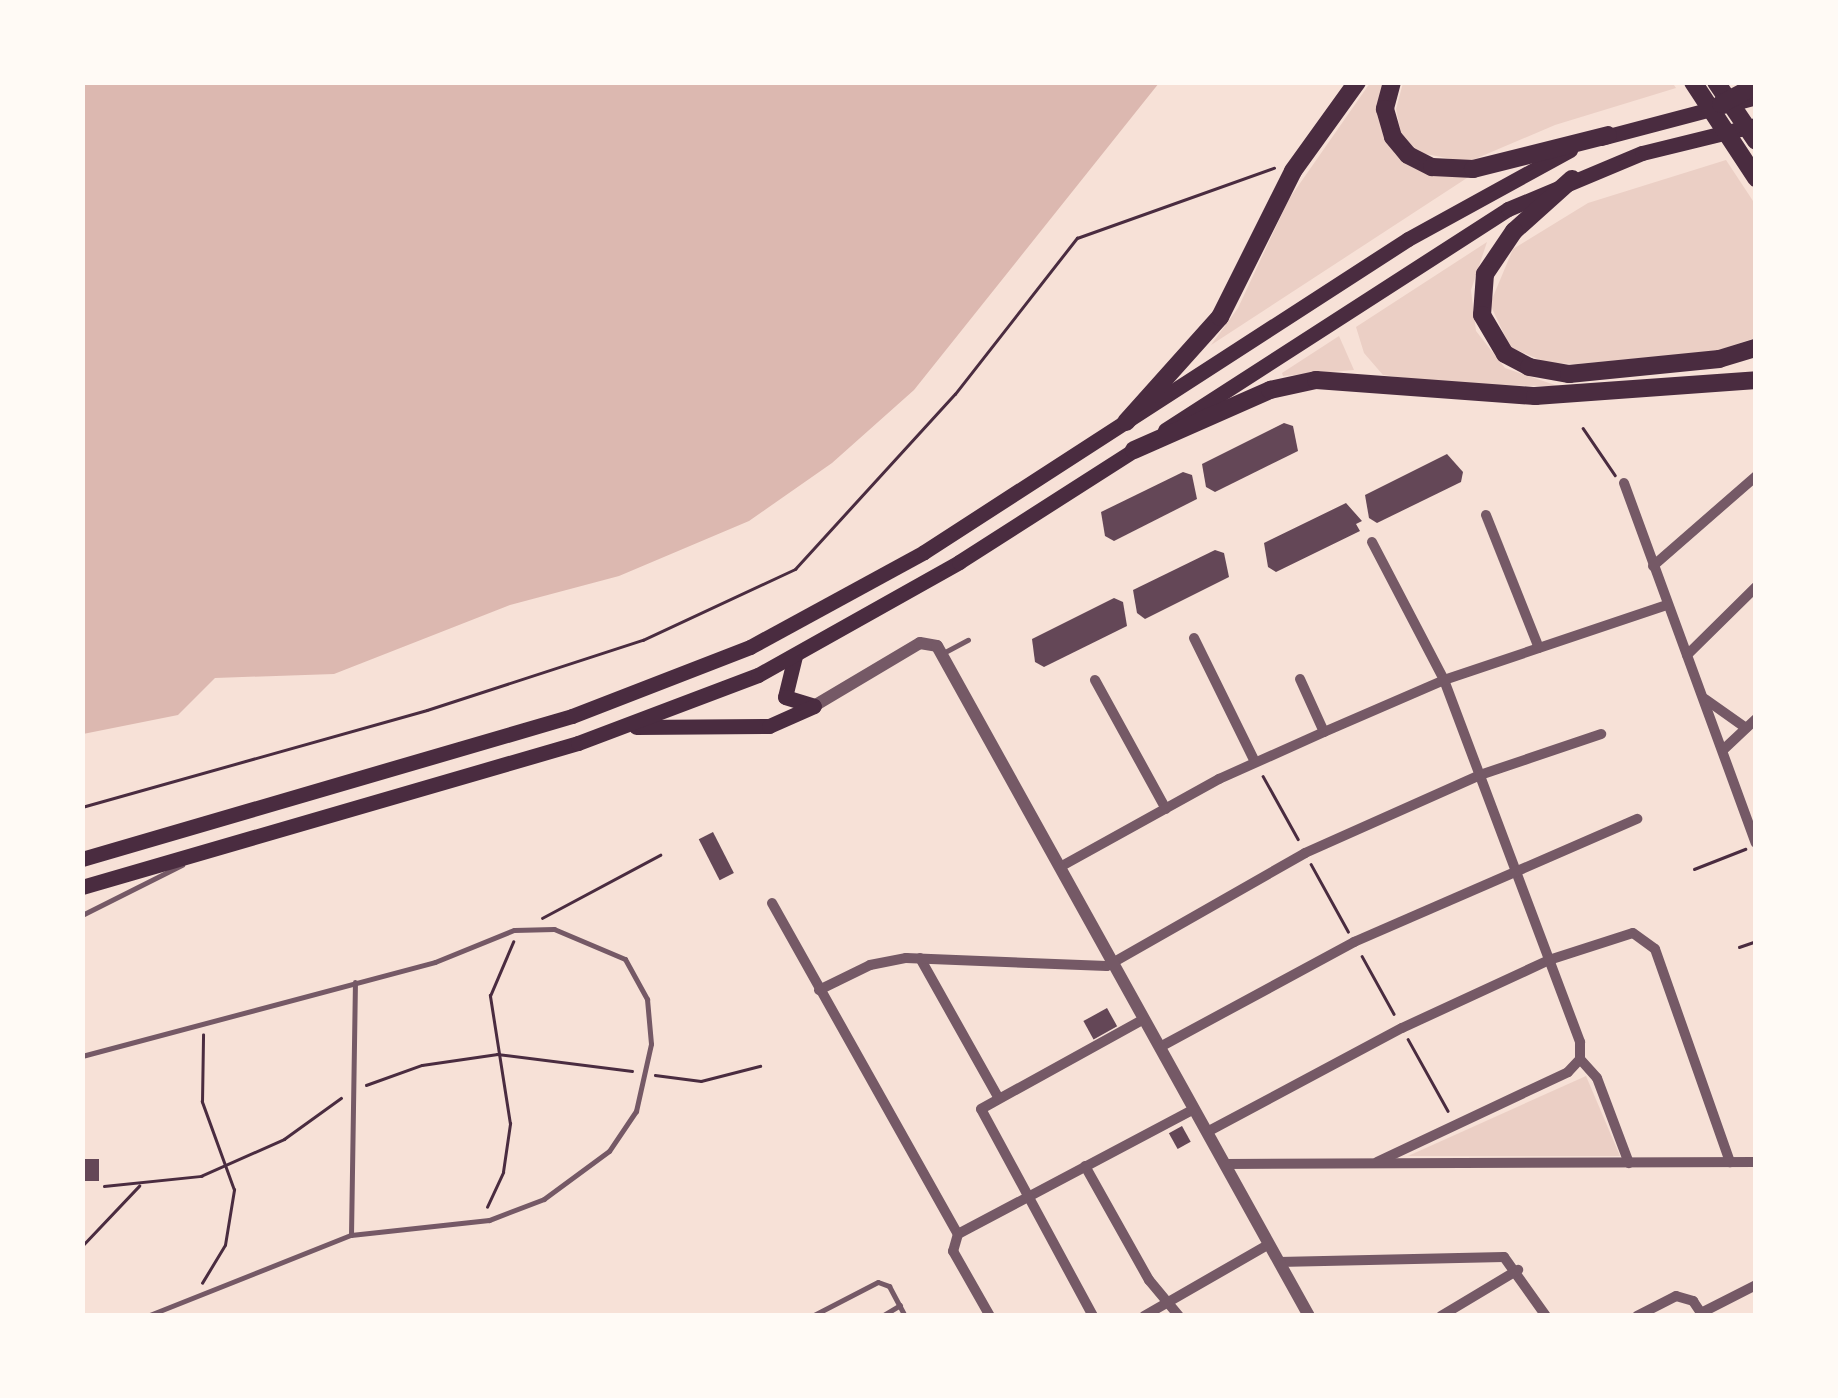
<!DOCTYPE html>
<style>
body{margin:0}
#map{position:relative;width:1838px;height:1398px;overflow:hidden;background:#f7e1d7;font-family:"PT Sans Narrow",sans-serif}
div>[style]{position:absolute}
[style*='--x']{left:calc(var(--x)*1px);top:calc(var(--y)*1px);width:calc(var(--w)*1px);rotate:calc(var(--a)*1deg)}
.green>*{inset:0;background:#ebcfc5}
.water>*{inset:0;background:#dcb8b0}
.building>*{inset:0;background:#644757;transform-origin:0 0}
.path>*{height:2.5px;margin:-1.25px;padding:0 1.25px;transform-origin:1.25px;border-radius:1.25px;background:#4a2c40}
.service>*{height:5px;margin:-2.5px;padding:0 2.5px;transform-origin:2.5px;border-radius:2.5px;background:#755966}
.minor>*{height:10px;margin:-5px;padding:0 5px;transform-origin:5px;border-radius:5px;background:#755966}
.tertiary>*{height:12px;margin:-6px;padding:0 6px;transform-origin:6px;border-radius:6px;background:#755966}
.primary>*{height:15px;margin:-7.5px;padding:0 7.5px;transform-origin:7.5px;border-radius:7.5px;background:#4a2c40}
.trunk>*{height:18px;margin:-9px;padding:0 9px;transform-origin:9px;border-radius:9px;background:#4a2c40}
span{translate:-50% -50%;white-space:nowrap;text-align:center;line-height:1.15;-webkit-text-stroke:10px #fffaf5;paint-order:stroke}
.frame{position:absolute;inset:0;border:85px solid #fffaf5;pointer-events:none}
</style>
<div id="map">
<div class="green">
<i style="clip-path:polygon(1672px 82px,1676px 88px,1555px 125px,1468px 162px,1415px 152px,1401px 133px,1396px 109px,1403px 83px)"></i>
<i style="clip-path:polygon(1370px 83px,1384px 83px,1385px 137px,1395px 154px,1433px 175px,1470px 176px,1211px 345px,1238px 308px,1289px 199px)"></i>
<i style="clip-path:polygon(1726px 160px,1755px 204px,1755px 338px,1716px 351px,1577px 364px,1547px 363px,1510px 347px,1490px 304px,1513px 249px,1588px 203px)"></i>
<i style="clip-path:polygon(1487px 242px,1471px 290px,1476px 331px,1505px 368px,1558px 386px,1459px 385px,1383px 375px,1364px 353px,1356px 327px)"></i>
<i style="clip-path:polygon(1339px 336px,1354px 370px,1283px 376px,1282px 373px)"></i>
<i style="clip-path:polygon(1586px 1076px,1620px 1156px,1408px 1156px)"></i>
</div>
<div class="water">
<i style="clip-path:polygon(82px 83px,83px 82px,1159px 83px,914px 390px,832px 463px,749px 521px,619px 576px,510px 605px,334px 674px,215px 678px,178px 715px,83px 734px)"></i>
</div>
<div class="building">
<i style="clip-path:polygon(1284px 423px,1293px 426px,1298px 451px,1215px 492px,1206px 487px,1202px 464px)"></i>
<i style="clip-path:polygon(1447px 454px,1463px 472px,1461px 482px,1377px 523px,1369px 518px,1365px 495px)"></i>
<i style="clip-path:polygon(1183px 472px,1192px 475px,1197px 499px,1114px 541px,1105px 536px,1101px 512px)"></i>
<i style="clip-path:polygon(1346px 503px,1362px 521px,1356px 524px,1360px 531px,1276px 572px,1268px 567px,1264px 543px)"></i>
<i style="clip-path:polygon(1215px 550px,1224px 553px,1229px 577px,1145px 619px,1137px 613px,1133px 590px)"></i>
<i style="clip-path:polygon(1114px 598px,1123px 602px,1127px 626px,1044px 667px,1035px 662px,1032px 639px)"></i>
<i style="left:713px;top:832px;width:46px;height:16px;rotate:63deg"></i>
<i style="left:1107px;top:1008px;width:21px;height:27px;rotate:61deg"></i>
<i style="left:1182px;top:1126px;width:18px;height:15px;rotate:61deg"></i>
<i style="left:82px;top:1159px;width:17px;height:22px"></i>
</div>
<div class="path">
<i style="--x:1583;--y:428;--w:57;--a:55.8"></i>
<i style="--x:1263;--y:776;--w:72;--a:60.9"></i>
<i style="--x:82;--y:807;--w:358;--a:-15.7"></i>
<i style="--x:427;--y:710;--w:227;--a:-18"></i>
<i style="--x:643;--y:640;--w:168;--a:-25"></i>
<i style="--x:795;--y:569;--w:237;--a:-47.6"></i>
<i style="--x:955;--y:394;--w:198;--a:-52"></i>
<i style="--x:1077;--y:238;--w:209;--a:-19.6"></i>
<i style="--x:1311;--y:864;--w:77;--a:61.1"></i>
<i style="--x:1694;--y:869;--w:55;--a:-21.4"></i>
<i style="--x:542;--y:918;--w:134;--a:-28.1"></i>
<i style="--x:1739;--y:947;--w:18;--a:-19"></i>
<i style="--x:1362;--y:956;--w:66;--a:61.1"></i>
<i style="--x:1408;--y:1039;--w:82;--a:60.9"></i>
<i style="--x:655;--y:1075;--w:46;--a:7.4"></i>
<i style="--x:701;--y:1081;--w:61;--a:-14.3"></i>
<i style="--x:366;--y:1085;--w:59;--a:-19.7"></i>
<i style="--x:422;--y:1065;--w:76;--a:-8.3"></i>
<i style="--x:497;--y:1054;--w:136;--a:7.2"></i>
<i style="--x:104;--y:1186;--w:98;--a:-5.9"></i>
<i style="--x:201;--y:1176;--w:91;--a:-24"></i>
<i style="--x:284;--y:1139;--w:70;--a:-35.7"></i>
<i style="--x:487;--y:1207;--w:38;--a:-65"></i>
<i style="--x:503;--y:1172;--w:49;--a:-81.7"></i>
<i style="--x:510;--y:1124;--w:130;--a:-98.9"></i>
<i style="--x:490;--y:996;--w:59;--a:-66.9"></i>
<i style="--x:82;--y:1246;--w:83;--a:-46.5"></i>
<i style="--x:202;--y:1283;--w:44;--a:-58.8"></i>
<i style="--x:225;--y:1245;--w:56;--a:-80.7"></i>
<i style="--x:234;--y:1190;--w:94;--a:-110"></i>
<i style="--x:202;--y:1102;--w:67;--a:-89.1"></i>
</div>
<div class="service">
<i style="--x:945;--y:652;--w:26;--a:-28"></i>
<i style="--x:82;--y:915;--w:112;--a:-26.6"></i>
<i style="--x:82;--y:1056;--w:365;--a:-14.9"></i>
<i style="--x:435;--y:962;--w:85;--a:-22.1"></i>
<i style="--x:514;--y:930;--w:40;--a:-1.4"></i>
<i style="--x:554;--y:929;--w:77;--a:22.9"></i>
<i style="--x:625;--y:959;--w:46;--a:61.2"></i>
<i style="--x:647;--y:999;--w:45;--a:84.9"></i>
<i style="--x:651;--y:1044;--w:69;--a:102.6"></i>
<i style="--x:636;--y:1111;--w:48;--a:124"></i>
<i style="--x:609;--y:1151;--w:81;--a:143.6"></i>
<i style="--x:544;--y:1199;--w:59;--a:159.1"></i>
<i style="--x:489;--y:1220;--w:139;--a:173.8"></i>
<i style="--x:147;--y:1316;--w:219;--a:-21.7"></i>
<i style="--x:351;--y:1235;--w:253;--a:-89.1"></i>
<i style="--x:812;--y:1316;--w:74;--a:-27.3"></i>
<i style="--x:878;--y:1282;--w:12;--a:20"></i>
<i style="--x:889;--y:1286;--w:34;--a:62"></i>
<i style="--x:882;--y:1316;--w:21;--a:-31"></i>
</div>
<div class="minor">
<i style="--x:1624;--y:483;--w:383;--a:69.9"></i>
<i style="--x:1486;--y:515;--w:143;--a:68.3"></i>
<i style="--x:1372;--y:542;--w:156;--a:62.4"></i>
<i style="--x:1444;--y:680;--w:387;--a:69.4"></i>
<i style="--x:1580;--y:1042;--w:17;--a:90"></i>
<i style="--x:1653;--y:566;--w:137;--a:-41.1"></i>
<i style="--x:1194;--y:638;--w:138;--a:63.8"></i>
<i style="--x:1687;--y:655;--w:97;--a:-44.6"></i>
<i style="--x:1300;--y:679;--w:58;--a:65.6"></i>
<i style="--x:1095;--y:680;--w:147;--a:61.2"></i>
<i style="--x:1705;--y:699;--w:50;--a:35.3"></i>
<i style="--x:1724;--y:749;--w:44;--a:-43.2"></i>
<i style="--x:1060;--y:867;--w:182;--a:-29"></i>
<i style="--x:1219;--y:779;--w:115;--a:-24.1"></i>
<i style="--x:1324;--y:732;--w:131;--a:-23.4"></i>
<i style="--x:1444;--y:680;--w:235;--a:-18.6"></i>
<i style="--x:772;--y:903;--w:380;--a:60.7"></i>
<i style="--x:920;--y:958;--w:159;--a:60.7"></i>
<i style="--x:819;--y:990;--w:57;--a:-26.1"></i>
<i style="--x:870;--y:965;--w:37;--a:-11"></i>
<i style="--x:906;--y:958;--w:201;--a:2.3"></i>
<i style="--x:1107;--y:966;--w:228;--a:-29.7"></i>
<i style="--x:1305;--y:853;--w:192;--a:-24"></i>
<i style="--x:1480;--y:775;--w:128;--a:-18.7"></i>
<i style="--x:1160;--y:1047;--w:221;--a:-28.4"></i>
<i style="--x:1354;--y:942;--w:309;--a:-23.5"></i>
<i style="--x:1580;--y:1059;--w:25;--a:48"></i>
<i style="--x:1597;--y:1078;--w:91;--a:69.4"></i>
<i style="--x:1207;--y:1132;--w:221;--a:-28.1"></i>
<i style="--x:1402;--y:1028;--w:162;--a:-24.8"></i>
<i style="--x:1549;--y:960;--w:88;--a:-17.8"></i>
<i style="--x:1633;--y:933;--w:27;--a:36"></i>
<i style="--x:1655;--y:949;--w:226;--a:70.6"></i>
<i style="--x:1377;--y:1162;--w:211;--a:-25.2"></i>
<i style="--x:1568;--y:1072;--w:18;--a:-47"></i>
<i style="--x:1225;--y:1164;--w:531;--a:-0.22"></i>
<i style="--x:1085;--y:1166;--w:131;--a:60.7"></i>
<i style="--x:1149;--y:1280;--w:47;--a:50.2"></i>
<i style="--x:958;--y:1234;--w:267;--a:-27.9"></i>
<i style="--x:958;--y:1234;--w:18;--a:106"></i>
<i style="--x:953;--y:1251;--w:75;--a:60.4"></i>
<i style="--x:1279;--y:1262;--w:225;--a:-1.3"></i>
<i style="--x:1504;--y:1257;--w:72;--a:54.6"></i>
<i style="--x:1701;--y:1313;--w:62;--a:-27"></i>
<i style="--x:1093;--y:1316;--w:235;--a:-118.4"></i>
<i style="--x:981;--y:1109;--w:186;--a:-28.9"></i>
<i style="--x:1144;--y:1316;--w:144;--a:-29.9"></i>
<i style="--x:1441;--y:1316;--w:90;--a:-30.9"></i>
<i style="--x:1637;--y:1316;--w:44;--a:-27.1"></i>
<i style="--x:1676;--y:1296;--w:18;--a:16"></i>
<i style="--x:1693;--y:1301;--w:18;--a:56"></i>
</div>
<div class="tertiary">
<i style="--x:814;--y:706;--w:123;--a:-30.7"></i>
<i style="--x:920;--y:643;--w:17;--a:10"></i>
<i style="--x:937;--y:646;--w:766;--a:60.96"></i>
</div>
<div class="primary">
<i style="--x:1601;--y:138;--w:160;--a:-14.8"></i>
<i style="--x:1165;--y:430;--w:408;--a:-32.8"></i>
<i style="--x:1508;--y:209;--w:145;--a:-22.7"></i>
<i style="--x:1642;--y:153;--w:117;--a:-13.8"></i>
<i style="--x:795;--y:656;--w:42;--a:103.7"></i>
<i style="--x:785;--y:697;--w:30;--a:17"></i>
<i style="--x:636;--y:727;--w:133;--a:-0.4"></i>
<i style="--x:769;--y:726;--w:49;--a:-24"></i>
<i style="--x:82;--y:859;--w:510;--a:-16.27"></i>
<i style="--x:572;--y:716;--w:191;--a:-21.2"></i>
<i style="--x:750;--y:647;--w:198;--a:-28.6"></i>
<i style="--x:924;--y:552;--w:576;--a:-32.89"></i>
<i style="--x:1408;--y:239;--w:185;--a:-28.8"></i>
<i style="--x:82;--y:887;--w:516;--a:-16.19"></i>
<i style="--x:578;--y:743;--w:192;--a:-20.7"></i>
<i style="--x:758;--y:675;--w:231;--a:-29.3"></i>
<i style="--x:959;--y:562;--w:217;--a:-32.6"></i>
</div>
<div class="trunk">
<i style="--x:1392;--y:82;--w:28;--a:105"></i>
<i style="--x:1385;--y:109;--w:29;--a:74"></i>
<i style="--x:1393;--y:137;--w:23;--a:50"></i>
<i style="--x:1408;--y:155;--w:27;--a:27"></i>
<i style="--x:1432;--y:167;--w:41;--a:2.8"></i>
<i style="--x:1473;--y:169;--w:139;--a:-14.1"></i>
<i style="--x:1693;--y:82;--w:115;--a:56.7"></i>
<i style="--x:1716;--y:82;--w:71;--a:55.9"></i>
<i style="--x:1721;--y:104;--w:40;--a:-28"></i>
<i style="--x:1572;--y:179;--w:78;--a:138.1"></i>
<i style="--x:1514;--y:231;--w:52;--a:124"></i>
<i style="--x:1485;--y:274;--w:41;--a:94.2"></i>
<i style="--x:1482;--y:315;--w:45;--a:59.5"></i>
<i style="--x:1505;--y:354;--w:27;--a:28"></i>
<i style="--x:1529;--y:367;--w:41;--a:9.9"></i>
<i style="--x:1569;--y:374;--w:151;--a:-5.7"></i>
<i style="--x:1719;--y:359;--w:39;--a:-17"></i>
<i style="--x:1126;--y:422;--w:141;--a:-48.2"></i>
<i style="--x:1220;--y:317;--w:163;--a:-63.4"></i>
<i style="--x:1293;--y:171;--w:110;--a:-54.3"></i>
<i style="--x:1134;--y:450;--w:149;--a:-23.8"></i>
<i style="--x:1270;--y:390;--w:47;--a:-12.3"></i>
<i style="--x:1316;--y:380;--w:220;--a:4.2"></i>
<i style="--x:1535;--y:396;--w:222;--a:-4.1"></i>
</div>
<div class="frame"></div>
</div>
